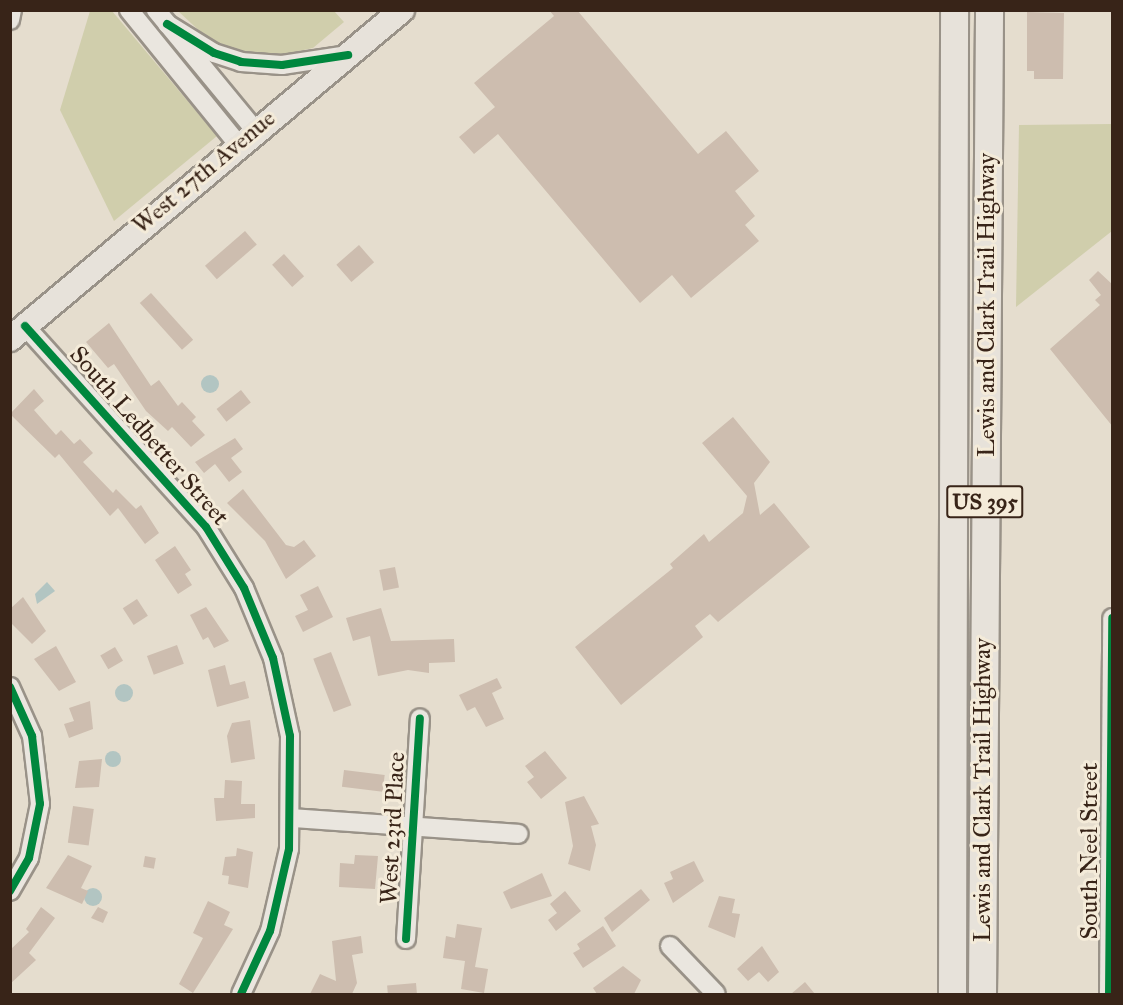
<!DOCTYPE html>
<style>
body{margin:0}
#map{position:relative;width:1123px;height:1005px;overflow:hidden;background:#e5ddce;font-family:"IM FELL Great Primer",serif}
div>[style]{position:absolute}
[style*='--x']{left:calc(var(--x)*1px);top:calc(var(--y)*1px);width:calc(var(--w)*1px);rotate:calc(var(--a)*1deg)}
.green>*{inset:0;background:#d0ceac}
.water>*{inset:0;background:#b2c5c2}
.round{border-radius:50%}
.building>*{inset:0;background:#cdbdaf;transform-origin:0 0}
.roads{filter:drop-shadow(2px 0 #999288) drop-shadow(-2px 0 #999288) drop-shadow(0 2px #999288) drop-shadow(0 -2px #999288)}
.minor>*{height:18px;margin:-9px;padding:0 9px;transform-origin:9px;border-radius:9px;background:#eae6df}
.major>*{height:24px;margin:-12px;padding:0 12px;transform-origin:12px;border-radius:12px;background:#e7e2da}
.highway>*{height:27px;margin:-13.5px;padding:0 13.5px;transform-origin:13.5px;border-radius:13.5px;background:#e7e2da}
.cycleway>*{height:8px;margin:-4px;padding:0 4px;transform-origin:4px;border-radius:4px;background:#00873e}
span{translate:-50% -50%;white-space:nowrap;text-align:center;line-height:1.15;-webkit-text-stroke:6px #f4ebd9;paint-order:stroke}
.shield-label span{padding:2px 4px;background:#f4ebd9;border:2px solid;border-radius:4px;-webkit-text-stroke-width:0}
.shield-label{font-size:22px;color:#382418;font-weight:700}
.street-label{font-size:24px;color:#382418}
.frame{position:absolute;inset:0;border:12px solid #382418;pointer-events:none}
</style>
<div id="map">
<div class="green">
<i style="clip-path:polygon(90px 11px,112px 11px,217px 136px,114px 221px,60px 110px)"></i>
<i style="clip-path:polygon(178px 11px,334px 11px,344px 22px,313px 48px,276px 56px,245px 53px,207px 38px)"></i>
<i style="clip-path:polygon(1112px 124px,1112px 231px,1016px 307px,1019px 125px)"></i>
</div>
<div class="water">
<i class="round" style="left:201px;top:375px;width:18px;height:18px"></i>
<i style="clip-path:polygon(47px 582px,55px 591px,37px 604px,35px 594px)"></i>
<i class="round" style="left:115px;top:684px;width:18px;height:18px"></i>
<i class="round" style="left:105px;top:751px;width:16px;height:16px"></i>
<i class="round" style="left:84px;top:888px;width:18px;height:18px"></i>
</div>
<div class="building">
<i style="clip-path:polygon(549px 10px,577px 10px,698px 154px,726px 131px,759px 171px,735px 191px,755px 216px,745px 225px,759px 241px,691px 298px,672px 275px,640px 303px,498px 134px,474px 154px,459px 137px,495px 107px,474px 83px,554px 16px)"></i>
<i style="clip-path:polygon(1027px 12px,1064px 13px,1063px 79px,1034px 79px,1034px 71px,1027px 71px)"></i>
<i style="left:245px;top:231px;width:18px;height:53px;rotate:49deg"></i>
<i style="left:359px;top:245px;width:23px;height:30px;rotate:49deg"></i>
<i style="left:284px;top:254px;width:30px;height:16px;rotate:48deg"></i>
<i style="clip-path:polygon(1098px 271px,1113px 285px,1113px 427px,1050px 349px,1100px 305px,1095px 300px,1101px 295px,1089px 280px)"></i>
<i style="left:151px;top:293px;width:63px;height:15px;rotate:48deg"></i>
<i style="clip-path:polygon(109px 323px,151px 386px,159px 380px,178px 406px,182px 402px,196px 417px,192px 421px,205px 435px,191px 447px,172px 427px,168px 431px,146px 411px,114px 364px,108px 368px,86px 342px)"></i>
<i style="clip-path:polygon(34px 389px,44px 401px,34px 410px,56px 435px,61px 430px,74px 444px,80px 439px,93px 453px,83px 462px,113px 493px,116px 489px,136px 509px,141px 505px,159px 533px,145px 544px,118px 508px,110px 516px,59px 454px,55px 458px,10px 414px)"></i>
<i style="left:241px;top:390px;width:16px;height:31px;rotate:52deg"></i>
<i style="clip-path:polygon(733px 417px,770px 462px,754px 483px,760px 515px,774px 503px,810px 547px,718px 622px,710px 614px,695px 626px,703px 637px,621px 705px,575px 647px,673px 568px,670px 564px,704px 534px,709px 542px,743px 513px,747px 496px,702px 443px)"></i>
<i style="clip-path:polygon(235px 438px,243px 449px,231px 458px,242px 472px,229px 482px,215px 464px,204px 473px,195px 462px)"></i>
<i style="clip-path:polygon(243px 489px,286px 545px,294px 547px,304px 540px,316px 556px,286px 579px,265px 541px,227px 503px)"></i>
<i style="clip-path:polygon(175px 546px,191px 570px,185px 574px,192px 585px,178px 594px,155px 560px)"></i>
<i style="left:395px;top:567px;width:21px;height:16px;rotate:79deg"></i>
<i style="clip-path:polygon(318px 586px,333px 617px,303px 632px,295px 616px,308px 610px,300px 595px)"></i>
<i style="clip-path:polygon(23px 597px,46px 631px,32px 644px,10px 622px,10px 609px)"></i>
<i style="left:137px;top:599px;width:20px;height:17px;rotate:57deg"></i>
<i style="clip-path:polygon(206px 607px,229px 641px,214px 648px,208px 637px,203px 640px,190px 615px)"></i>
<i style="clip-path:polygon(381px 608px,391px 641px,454px 639px,455px 662px,429px 663px,429px 673px,408px 670px,378px 676px,370px 636px,353px 641px,346px 618px)"></i>
<i style="left:177px;top:645px;width:20px;height:32px;rotate:70deg"></i>
<i style="clip-path:polygon(56px 646px,76px 682px,59px 691px,34px 659px)"></i>
<i style="left:115px;top:647px;width:16px;height:17px;rotate:60deg"></i>
<i style="left:331px;top:652px;width:57px;height:19px;rotate:69deg"></i>
<i style="clip-path:polygon(225px 665px,230px 685px,245px 681px,249px 698px,217px 707px,208px 670px)"></i>
<i style="clip-path:polygon(497px 678px,502px 688px,492px 693px,504px 719px,486px 727px,475px 707px,467px 711px,459px 695px)"></i>
<i style="clip-path:polygon(90px 701px,93px 729px,69px 738px,64px 724px,74px 721px,69px 708px)"></i>
<i style="clip-path:polygon(250px 720px,255px 759px,231px 763px,227px 736px,232px 723px)"></i>
<i style="clip-path:polygon(545px 751px,567px 778px,541px 799px,527px 782px,534px 777px,525px 766px)"></i>
<i style="clip-path:polygon(102px 759px,99px 787px,75px 788px,79px 761px)"></i>
<i style="left:344px;top:770px;width:41px;height:17px;rotate:7deg"></i>
<i style="clip-path:polygon(225px 780px,242px 781px,241px 804px,255px 804px,255px 818px,216px 821px,214px 798px,224px 798px)"></i>
<i style="clip-path:polygon(584px 796px,599px 824px,591px 826px,596px 845px,590px 871px,568px 864px,573px 846px,565px 802px)"></i>
<i style="left:73px;top:806px;width:21px;height:37px;rotate:8deg"></i>
<i style="clip-path:polygon(237px 848px,253px 852px,248px 888px,228px 884px,229px 876px,222px 875px,225px 857px,236px 856px)"></i>
<i style="clip-path:polygon(68px 855px,92px 866px,81px 888px,88px 891px,82px 904px,46px 888px)"></i>
<i style="clip-path:polygon(355px 855px,378px 856px,375px 889px,339px 887px,340px 863px,354px 864px)"></i>
<i style="left:145px;top:856px;width:11px;height:11px;rotate:10deg"></i>
<i style="clip-path:polygon(694px 861px,704px 881px,673px 903px,664px 883px,673px 879px,670px 872px)"></i>
<i style="clip-path:polygon(542px 873px,552px 896px,511px 909px,503px 892px)"></i>
<i style="clip-path:polygon(641px 889px,650px 900px,612px 932px,604px 918px)"></i>
<i style="clip-path:polygon(565px 891px,581px 911px,556px 931px,548px 920px,557px 913px,550px 904px)"></i>
<i style="clip-path:polygon(719px 896px,735px 899px,732px 913px,740px 914px,735px 938px,708px 927px)"></i>
<i style="clip-path:polygon(208px 901px,230px 912px,224px 925px,233px 929px,193px 993px,179px 984px,203px 938px,193px 933px)"></i>
<i style="clip-path:polygon(41px 907px,55px 918px,29px 953px,36px 960px,10px 984px,10px 950px,29px 932px,26px 929px)"></i>
<i style="clip-path:polygon(98px 907px,108px 912px,103px 923px,91px 918px)"></i>
<i style="clip-path:polygon(457px 924px,482px 928px,475px 967px,488px 969px,484px 993px,461px 989px,465px 961px,443px 958px,446px 936px,455px 938px)"></i>
<i style="clip-path:polygon(603px 926px,616px 946px,583px 968px,573px 953px,580px 949px,577px 944px)"></i>
<i style="clip-path:polygon(361px 936px,363px 953px,352px 955px,357px 983px,352px 994px,310px 994px,320px 974px,336px 981px,332px 941px)"></i>
<i style="clip-path:polygon(762px 946px,779px 972px,768px 982px,759px 972px,748px 981px,737px 969px)"></i>
<i style="clip-path:polygon(623px 966px,641px 980px,634px 994px,597px 994px,593px 988px)"></i>
<i style="clip-path:polygon(805px 982px,815px 994px,791px 994px)"></i>
<i style="left:416px;top:983px;width:11px;height:29px;rotate:85deg"></i>
</div>
<div class="roads">
<div class="minor">
<i style="--x:129;--y:10;--w:173;--a:50.9"></i>
<i style="--x:156;--y:10;--w:156;--a:50.5"></i>
<i style="--x:10;--y:20;--w:10;--a:-79"></i>
<i style="--x:167;--y:24;--w:55;--a:31.7"></i>
<i style="--x:214;--y:53;--w:28;--a:18"></i>
<i style="--x:241;--y:62;--w:41;--a:4.2"></i>
<i style="--x:282;--y:65;--w:67;--a:-8.6"></i>
<i style="--x:25;--y:326;--w:270;--a:48"></i>
<i style="--x:206;--y:527;--w:72;--a:58.1"></i>
<i style="--x:244;--y:588;--w:76;--a:67.5"></i>
<i style="--x:273;--y:658;--w:80;--a:77.7"></i>
<i style="--x:290;--y:736;--w:113;--a:90.5"></i>
<i style="--x:289;--y:849;--w:84;--a:103"></i>
<i style="--x:270;--y:931;--w:69;--a:114.7"></i>
<i style="--x:10;--y:687;--w:54;--a:65.8"></i>
<i style="--x:32;--y:736;--w:68;--a:83.3"></i>
<i style="--x:40;--y:804;--w:55;--a:101.5"></i>
<i style="--x:29;--y:858;--w:38;--a:120"></i>
<i style="--x:292;--y:818;--w:227;--a:4"></i>
<i style="--x:406;--y:939;--w:221;--a:-86.4"></i>
<i style="--x:670;--y:946;--w:66;--a:46.2"></i>
<i style="--x:1109;--y:994;--w:376;--a:-89.5"></i>
</div>
<div class="major">
<i style="--x:10;--y:339;--w:512;--a:-40.01"></i>
</div>
<div class="highway">
<i style="--x:952;--y:994;--w:984;--a:-89.88"></i>
<i style="--x:982;--y:994;--w:984;--a:-89.59"></i>
</div>
</div>
<div class="cycleway">
<i style="--x:167;--y:24;--w:55;--a:31.7"></i>
<i style="--x:214;--y:53;--w:28;--a:18"></i>
<i style="--x:241;--y:62;--w:41;--a:4.2"></i>
<i style="--x:282;--y:65;--w:67;--a:-8.6"></i>
<i style="--x:25;--y:326;--w:270;--a:48"></i>
<i style="--x:206;--y:527;--w:72;--a:58.1"></i>
<i style="--x:244;--y:588;--w:76;--a:67.5"></i>
<i style="--x:273;--y:658;--w:80;--a:77.7"></i>
<i style="--x:290;--y:736;--w:113;--a:90.5"></i>
<i style="--x:289;--y:849;--w:84;--a:103"></i>
<i style="--x:270;--y:931;--w:69;--a:114.7"></i>
<i style="--x:10;--y:687;--w:54;--a:65.8"></i>
<i style="--x:32;--y:736;--w:68;--a:83.3"></i>
<i style="--x:40;--y:804;--w:55;--a:101.5"></i>
<i style="--x:29;--y:858;--w:38;--a:120"></i>
<i style="--x:406;--y:939;--w:221;--a:-86.4"></i>
<i style="--x:1109;--y:994;--w:376;--a:-89.5"></i>
</div>
<div class="shield-label">
<span style="left:985px;top:502px">US 395</span>
</div>
<div class="street-label">
<span style="left:204px;top:172px;rotate:-40deg">West 27th Avenue</span>
<span style="left:987px;top:305px;rotate:-90deg">Lewis and Clark Trail Highway</span>
<span style="left:149px;top:436px;rotate:49deg">South Ledbetter Street</span>
<span style="left:983px;top:790px;rotate:-90deg">Lewis and Clark Trail Highway</span>
<span style="left:393px;top:828px;rotate:-87deg">West 23rd Place</span>
<span style="left:1090px;top:851px;rotate:-90deg">South Neel Street</span>
</div>
<div class="frame"></div>
</div>
